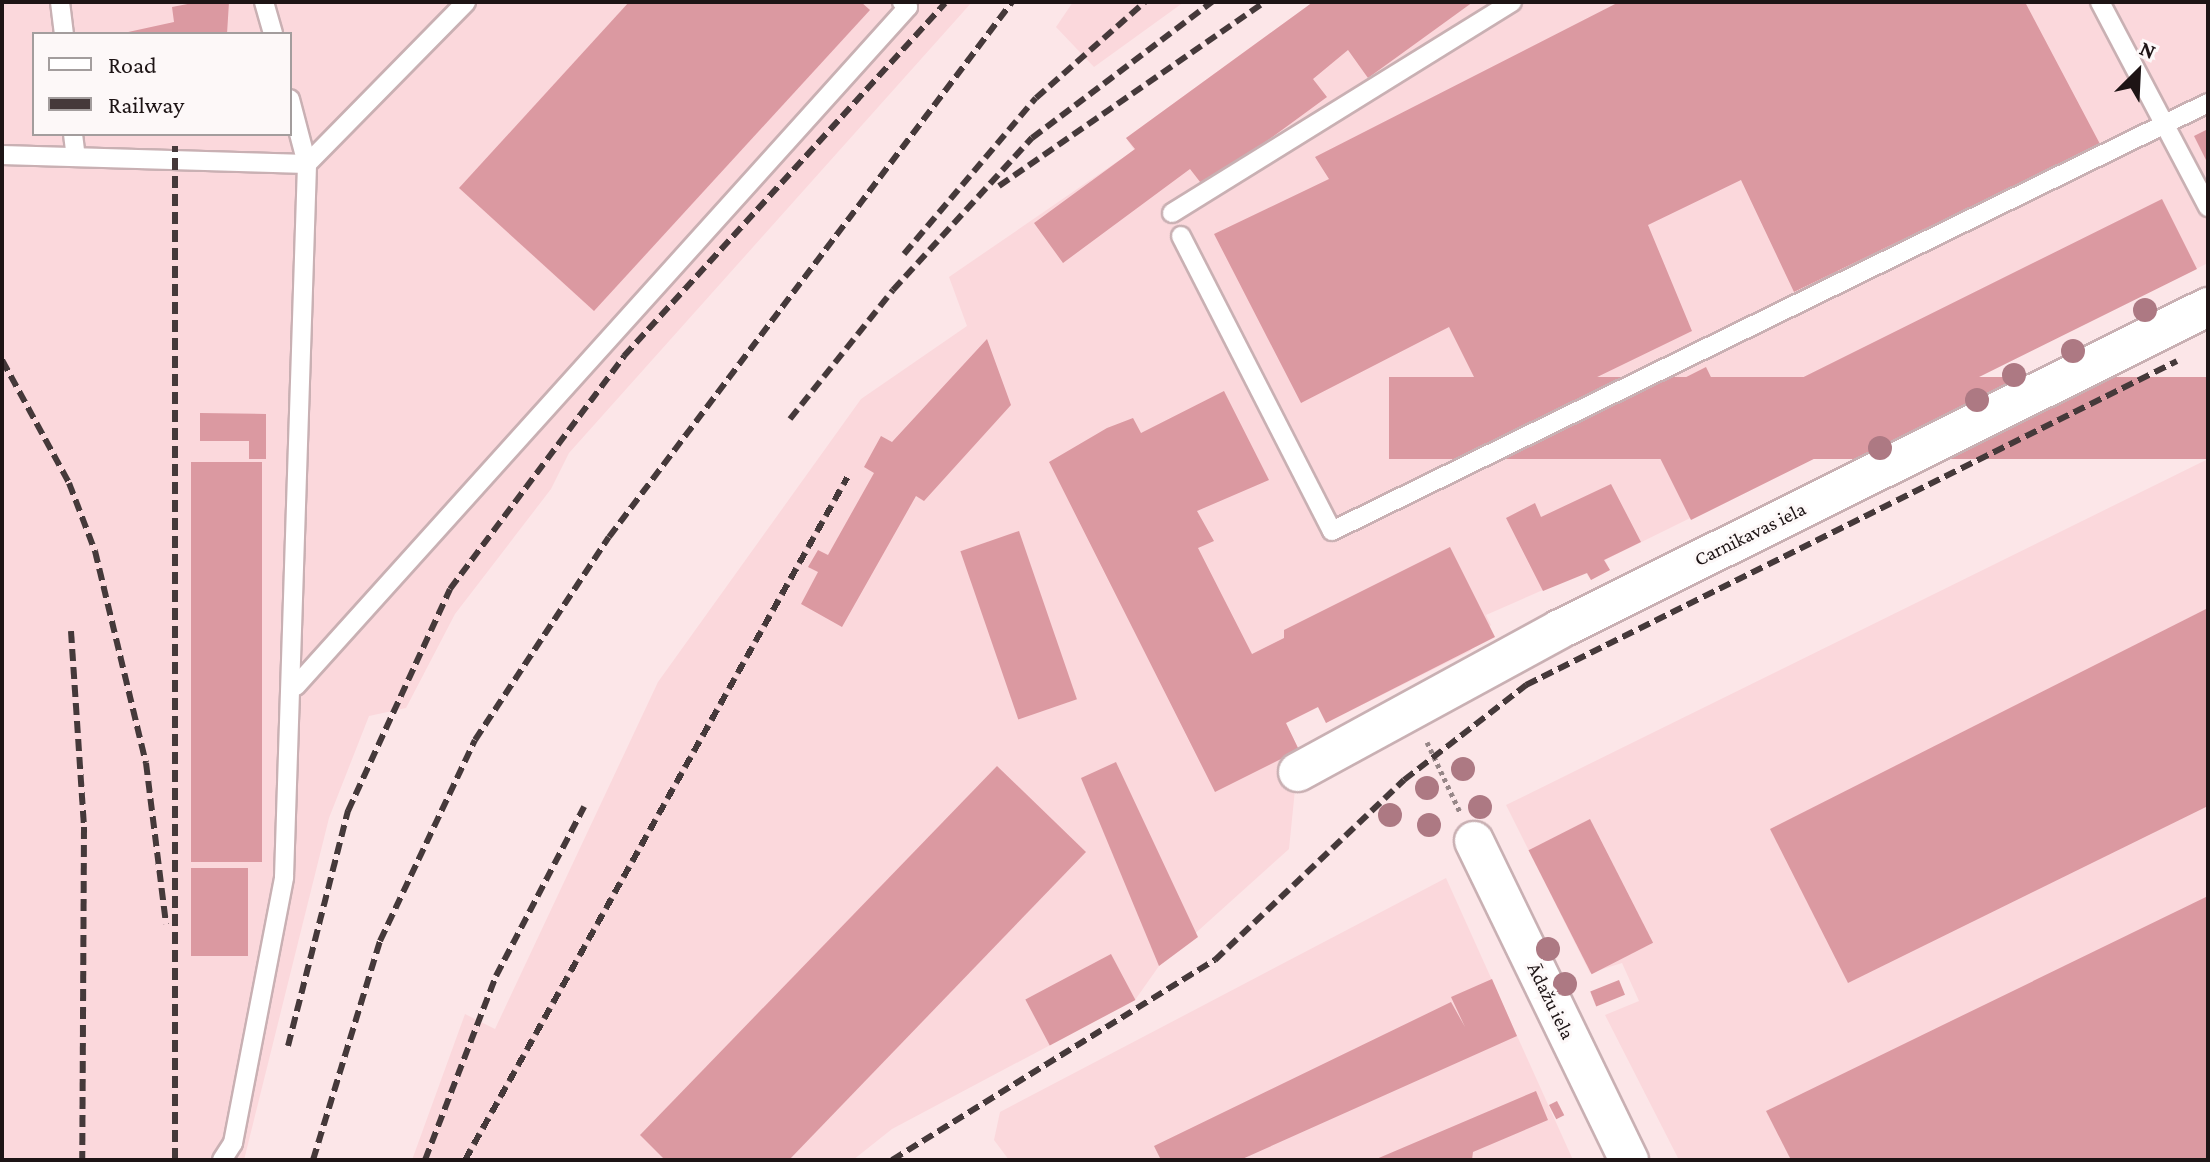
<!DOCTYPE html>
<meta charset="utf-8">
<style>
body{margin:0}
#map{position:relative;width:2210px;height:1162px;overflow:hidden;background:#fce6e8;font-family:"Crimson Pro",serif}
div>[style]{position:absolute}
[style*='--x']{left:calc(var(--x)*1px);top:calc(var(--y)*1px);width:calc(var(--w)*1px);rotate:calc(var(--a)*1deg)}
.built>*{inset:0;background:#fbd8dc}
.building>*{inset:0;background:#db99a1;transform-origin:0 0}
.path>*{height:5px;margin-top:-2.5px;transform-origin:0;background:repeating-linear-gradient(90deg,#968687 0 4px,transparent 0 8px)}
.roads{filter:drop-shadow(2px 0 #c9b0b3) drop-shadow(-2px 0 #c9b0b3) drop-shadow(0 2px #c9b0b3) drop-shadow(0 -2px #c9b0b3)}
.service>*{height:18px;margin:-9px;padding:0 9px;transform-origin:9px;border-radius:9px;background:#fff}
.minor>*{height:38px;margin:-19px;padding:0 19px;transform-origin:19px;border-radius:19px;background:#fff}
.rail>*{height:6px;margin-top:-3px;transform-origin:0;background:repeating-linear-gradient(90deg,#45393a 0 12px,transparent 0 18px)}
.trees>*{width:24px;height:24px;margin:-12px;border-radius:50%;background:#ad7983}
span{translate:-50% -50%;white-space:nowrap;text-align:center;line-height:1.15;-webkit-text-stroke:6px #fdf8f8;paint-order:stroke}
.street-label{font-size:20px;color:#1d1415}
.frame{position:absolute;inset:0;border:4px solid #1d1415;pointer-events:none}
.legend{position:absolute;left:32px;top:32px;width:260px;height:104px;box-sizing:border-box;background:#fdf8f8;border:2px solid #a39d9d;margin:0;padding:10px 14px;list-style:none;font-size:24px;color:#1d1415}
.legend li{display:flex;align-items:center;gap:16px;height:40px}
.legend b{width:40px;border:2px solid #a39d9d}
.north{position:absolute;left:2098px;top:32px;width:80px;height:80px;-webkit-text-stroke:6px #fdf8f8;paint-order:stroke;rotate:24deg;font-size:22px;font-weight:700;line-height:32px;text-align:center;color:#1d1415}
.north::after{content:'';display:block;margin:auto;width:28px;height:36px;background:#1d1415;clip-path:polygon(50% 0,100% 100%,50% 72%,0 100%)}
</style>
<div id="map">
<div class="built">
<i style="clip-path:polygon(evenodd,2px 2px,972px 2px,569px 453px,551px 489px,455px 614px,406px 708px,369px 716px,329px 818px,244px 1160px,2px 1160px,2px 2px,34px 34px,290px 34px,290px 134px,34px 134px,34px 34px)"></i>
<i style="clip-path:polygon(1073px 2px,1184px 2px,1094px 67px,1056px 27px)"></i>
<i style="clip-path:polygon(1313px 2px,2208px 2px,2208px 263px,1605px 560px,1610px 570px,1591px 580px,1586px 573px,1568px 579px,1486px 615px,1491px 625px,1470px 651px,1326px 723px,1318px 707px,1286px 723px,1299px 750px,1289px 849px,1159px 966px,1135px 1000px,892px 1129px,853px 1160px,412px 1160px,465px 1014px,495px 1029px,658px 682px,861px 399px,967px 326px,949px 277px,1134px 150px,1126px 138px)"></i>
<i style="clip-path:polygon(2208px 459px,2208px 1160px,1679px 1160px,1605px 1015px,1639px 1001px,1622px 963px,1590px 973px,1506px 805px)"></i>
<i style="clip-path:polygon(1446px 878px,1573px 1160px,1009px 1160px,994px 1140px,1000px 1112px)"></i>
</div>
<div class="building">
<i style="clip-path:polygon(198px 2px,229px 2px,227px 34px,119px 34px,174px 22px,172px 7px)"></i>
<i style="clip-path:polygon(629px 2px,861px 2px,870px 10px,594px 311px,459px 188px)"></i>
<i style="clip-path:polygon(1313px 2px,1473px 2px,1368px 78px,1348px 50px,1313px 79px,1327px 97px,1204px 187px,1190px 169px,1063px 263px,1034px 223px,1135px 149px,1126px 138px)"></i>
<i style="clip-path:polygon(1619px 2px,2025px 2px,2100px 144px,1794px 292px,1741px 180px,1648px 225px,1692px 331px,1498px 425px,1449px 327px,1301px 403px,1214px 234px,1329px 179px,1315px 157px)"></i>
<i style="clip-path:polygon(2208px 129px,2208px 164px,2194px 136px)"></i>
<i style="clip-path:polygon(2162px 199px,2197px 269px,1691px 520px,1633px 404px,1706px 367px,1729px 414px)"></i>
<i style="clip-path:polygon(987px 339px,1011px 405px,924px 501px,916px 496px,842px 627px,801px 604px,818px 572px,808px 567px,818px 550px,828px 555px,874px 473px,864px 467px,881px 436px,892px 442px)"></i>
<i style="left:2208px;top:377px;width:82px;height:819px;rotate:90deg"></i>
<i style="clip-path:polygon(1224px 391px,1269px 480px,1197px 511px,1214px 541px,1198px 548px,1252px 654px,1284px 638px,1284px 630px,1450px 547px,1495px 637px,1326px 723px,1318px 707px,1286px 723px,1299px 750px,1215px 792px,1049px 462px,1107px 428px,1133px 418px,1141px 433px)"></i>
<i style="clip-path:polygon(200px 413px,266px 414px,266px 459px,249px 459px,249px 441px,200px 441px)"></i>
<i style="left:191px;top:462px;width:71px;height:400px"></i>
<i style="clip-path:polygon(1611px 484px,1641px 542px,1604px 560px,1610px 570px,1591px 580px,1587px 573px,1543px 591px,1506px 518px,1535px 503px,1541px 517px)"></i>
<i style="left:1019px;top:531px;width:178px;height:62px;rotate:71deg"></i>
<i style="clip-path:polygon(2208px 608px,2208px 806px,1848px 983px,1770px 829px)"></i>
<i style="clip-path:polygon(1116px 762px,1198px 937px,1159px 966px,1081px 778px)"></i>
<i style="clip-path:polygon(997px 766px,1086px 852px,789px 1160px,665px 1160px,640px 1135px)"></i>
<i style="left:1590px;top:819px;width:139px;height:69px;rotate:63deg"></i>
<i style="left:191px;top:868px;width:57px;height:88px"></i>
<i style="clip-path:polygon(2208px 896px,2208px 1160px,1791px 1160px,1766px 1111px)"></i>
<i style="left:1111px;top:954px;width:52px;height:97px;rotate:62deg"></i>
<i style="clip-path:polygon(1492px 979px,1517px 1036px,1240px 1160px,1161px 1160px,1154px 1146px,1451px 1002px,1465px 1027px,1451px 997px)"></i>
<i style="left:1619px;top:980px;width:16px;height:31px;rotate:68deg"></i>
<i style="clip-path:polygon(1536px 1091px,1548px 1120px,1473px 1152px,1472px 1160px,1374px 1160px)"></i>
<i style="left:1557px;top:1101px;width:16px;height:9px;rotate:63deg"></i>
</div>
<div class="path">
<i style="--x:1427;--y:742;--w:77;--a:64.8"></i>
</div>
<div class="roads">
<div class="service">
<i style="--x:60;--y:2;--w:32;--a:83"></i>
<i style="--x:264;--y:2;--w:33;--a:74"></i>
<i style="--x:2100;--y:2;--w:232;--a:62.2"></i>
<i style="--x:73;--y:134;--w:23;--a:83"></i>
<i style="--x:2;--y:155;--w:305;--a:1.7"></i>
<i style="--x:307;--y:164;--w:227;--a:-45.5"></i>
<i style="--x:1172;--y:213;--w:400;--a:-31.8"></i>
<i style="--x:1181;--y:236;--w:331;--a:62.9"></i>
<i style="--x:1332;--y:531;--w:975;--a:-26.04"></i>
<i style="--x:296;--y:686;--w:914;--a:-47.97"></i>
<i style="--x:908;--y:7;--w:8;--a:-140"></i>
<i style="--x:222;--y:1160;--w:20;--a:-57"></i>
<i style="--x:233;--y:1143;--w:271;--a:-79.1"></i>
<i style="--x:284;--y:877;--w:713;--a:-88.15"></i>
<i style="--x:307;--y:164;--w:67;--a:-104.7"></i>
</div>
<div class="minor">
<i style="--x:1298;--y:772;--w:298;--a:-28.6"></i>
<i style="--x:1560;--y:629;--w:724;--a:-26.42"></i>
<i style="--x:1474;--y:841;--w:355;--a:64.1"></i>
</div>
</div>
<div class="rail">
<i style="--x:999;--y:186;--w:323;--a:-34.7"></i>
<i style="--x:904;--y:254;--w:204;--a:-49.8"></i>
<i style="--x:1036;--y:98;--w:145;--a:-41.4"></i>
<i style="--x:2;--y:360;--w:140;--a:61.4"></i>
<i style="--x:69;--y:483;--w:73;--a:69.1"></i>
<i style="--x:95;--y:551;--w:218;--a:76.5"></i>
<i style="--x:146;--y:763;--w:162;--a:82.9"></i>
<i style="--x:790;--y:419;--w:165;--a:-51.4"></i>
<i style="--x:893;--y:290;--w:206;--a:-47.6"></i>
<i style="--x:1032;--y:138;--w:226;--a:-37.1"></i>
<i style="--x:71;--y:631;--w:196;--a:86.2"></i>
<i style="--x:84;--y:827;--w:333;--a:90.3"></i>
<i style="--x:288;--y:1046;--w:243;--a:-75.7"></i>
<i style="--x:348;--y:811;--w:244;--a:-65.3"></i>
<i style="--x:450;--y:589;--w:291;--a:-53.2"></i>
<i style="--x:624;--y:356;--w:477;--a:-47.7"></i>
<i style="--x:175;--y:1160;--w:1014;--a:-90"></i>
<i style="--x:313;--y:1160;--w:229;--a:-73"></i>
<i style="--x:380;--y:941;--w:222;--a:-64.7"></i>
<i style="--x:475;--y:740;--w:243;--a:-56.6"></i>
<i style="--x:609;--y:537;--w:670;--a:-53.01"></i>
<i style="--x:425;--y:1160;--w:197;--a:-68.9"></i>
<i style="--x:496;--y:976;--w:191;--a:-62.5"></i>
<i style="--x:465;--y:1160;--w:782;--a:-60.75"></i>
<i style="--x:892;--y:1160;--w:380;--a:-31.8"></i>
<i style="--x:1215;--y:960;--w:261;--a:-43.6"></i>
<i style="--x:1404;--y:780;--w:155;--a:-37.9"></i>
<i style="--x:1526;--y:685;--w:727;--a:-26.46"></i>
</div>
<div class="trees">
<i style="left:2145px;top:310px"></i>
<i style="left:2073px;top:351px"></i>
<i style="left:2014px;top:375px"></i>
<i style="left:1977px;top:400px"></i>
<i style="left:1880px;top:448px"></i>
<i style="left:1463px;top:769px"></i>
<i style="left:1427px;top:788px"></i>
<i style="left:1480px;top:807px"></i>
<i style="left:1390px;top:815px"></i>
<i style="left:1429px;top:825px"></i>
<i style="left:1548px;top:949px"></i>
<i style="left:1565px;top:984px"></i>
</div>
<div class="street-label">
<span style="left:1750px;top:534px;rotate:-26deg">Carnikavas iela</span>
<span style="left:1551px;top:1001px;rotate:64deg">Ādažu iela</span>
</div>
<div class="frame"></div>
<ul class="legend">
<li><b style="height:10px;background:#fff"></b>Road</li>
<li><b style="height:10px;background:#45393a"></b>Railway</li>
</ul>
<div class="north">N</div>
</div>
